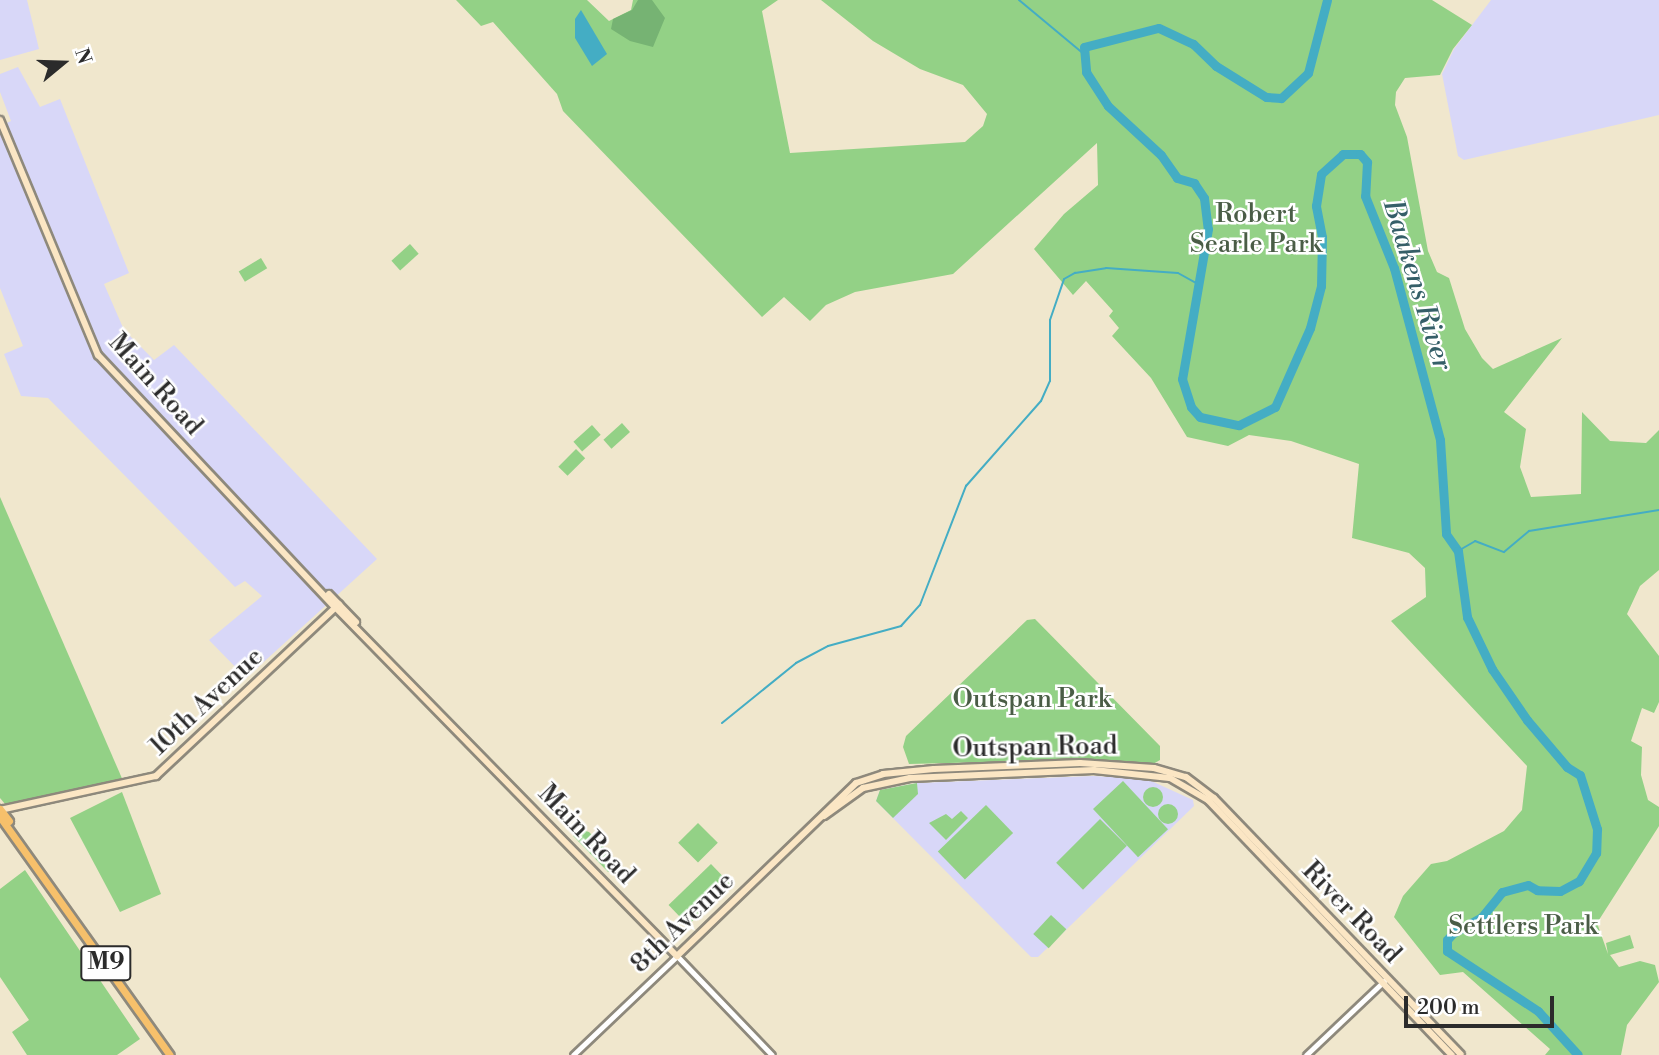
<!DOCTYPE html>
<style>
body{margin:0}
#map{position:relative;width:1659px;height:1055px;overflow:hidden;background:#f0e7cd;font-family:"Libre Bodoni",serif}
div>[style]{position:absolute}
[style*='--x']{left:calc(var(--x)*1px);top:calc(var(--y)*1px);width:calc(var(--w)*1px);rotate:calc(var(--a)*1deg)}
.built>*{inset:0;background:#d8d7f8}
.green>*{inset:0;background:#93d186;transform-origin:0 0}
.round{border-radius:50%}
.forest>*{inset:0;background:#76b373}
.water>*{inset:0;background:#44adc4}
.stream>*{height:2px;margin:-1px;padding:0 1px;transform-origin:1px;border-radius:1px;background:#44adc4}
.river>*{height:9px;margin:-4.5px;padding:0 4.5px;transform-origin:4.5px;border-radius:4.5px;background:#44adc4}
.roads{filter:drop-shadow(2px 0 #8e897c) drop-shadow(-2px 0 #8e897c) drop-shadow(0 2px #8e897c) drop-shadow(0 -2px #8e897c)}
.tertiary>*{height:5px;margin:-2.5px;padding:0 2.5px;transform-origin:2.5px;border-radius:2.5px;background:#fff}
.secondary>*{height:6px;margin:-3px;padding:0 3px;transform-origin:3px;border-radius:3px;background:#fbe6c4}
.primary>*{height:7px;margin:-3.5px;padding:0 3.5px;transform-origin:3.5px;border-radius:3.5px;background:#f6c06b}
span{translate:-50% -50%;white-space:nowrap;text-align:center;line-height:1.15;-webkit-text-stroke:5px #fff;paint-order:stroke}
.shield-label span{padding:2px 5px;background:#fff;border:2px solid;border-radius:5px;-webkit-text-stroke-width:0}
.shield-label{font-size:24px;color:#2b2b2b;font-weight:700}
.park-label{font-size:26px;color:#4a5d46}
.street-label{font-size:26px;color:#2b2b2b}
.water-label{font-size:28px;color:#355f68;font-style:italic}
.north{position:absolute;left:28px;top:28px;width:70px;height:70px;-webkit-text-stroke:5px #fff;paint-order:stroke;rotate:71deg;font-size:19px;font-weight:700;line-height:28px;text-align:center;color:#2b2b2b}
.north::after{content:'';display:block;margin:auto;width:24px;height:32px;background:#2b2b2b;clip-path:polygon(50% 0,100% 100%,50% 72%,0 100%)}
.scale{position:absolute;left:1404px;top:996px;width:150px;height:32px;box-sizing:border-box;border:4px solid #2b2b2b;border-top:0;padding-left:9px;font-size:21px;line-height:24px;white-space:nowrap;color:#2b2b2b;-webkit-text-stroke:5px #fff;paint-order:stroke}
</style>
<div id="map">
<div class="built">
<i style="clip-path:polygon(0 0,27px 0,39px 49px,0 60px)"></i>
<i style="clip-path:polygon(1491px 0,1659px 0,1659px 115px,1464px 160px,1458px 156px,1442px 74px,1454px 49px)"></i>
<i style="clip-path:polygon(18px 67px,40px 107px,60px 99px,129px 273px,104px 284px,124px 330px,154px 360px,174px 345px,377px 559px,246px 678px,209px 640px,262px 596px,245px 581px,235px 587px,48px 398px,21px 396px,4px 354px,23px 346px,0 288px,0 126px,11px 121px,0 92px,0 74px)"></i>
<i style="clip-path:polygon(1093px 776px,1147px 779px,1193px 800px,1194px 806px,1038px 957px,1031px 957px,876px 801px,880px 790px,917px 783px)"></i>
</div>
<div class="green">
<i style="clip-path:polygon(456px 0,587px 0,609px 21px,631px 10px,633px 0,778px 0,762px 11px,790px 153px,965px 142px,983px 126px,987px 114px,963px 85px,920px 69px,873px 41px,821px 0,1432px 0,1472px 25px,1453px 49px,1440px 75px,1405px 78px,1396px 92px,1395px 105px,1407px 137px,1428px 251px,1437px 272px,1449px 278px,1465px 329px,1482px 358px,1493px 369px,1562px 338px,1504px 412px,1526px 429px,1520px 467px,1531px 497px,1581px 494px,1582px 412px,1610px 441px,1646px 443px,1659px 430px,1659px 570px,1640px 586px,1627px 614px,1659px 656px,1659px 702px,1654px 713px,1642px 708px,1631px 741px,1642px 747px,1641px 775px,1648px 800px,1659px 807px,1659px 826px,1597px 923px,1608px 954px,1606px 943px,1630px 935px,1634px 948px,1610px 955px,1619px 967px,1640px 961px,1655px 965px,1659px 982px,1627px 1025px,1621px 1055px,1545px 1055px,1550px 1049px,1463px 972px,1440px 975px,1394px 917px,1403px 896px,1431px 864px,1447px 861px,1504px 831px,1522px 810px,1527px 766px,1391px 621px,1426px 597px,1425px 568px,1409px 553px,1352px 538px,1359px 464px,1291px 441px,1249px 435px,1228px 446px,1187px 437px,1151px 378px,1112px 336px,1119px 328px,1109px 316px,1113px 311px,1086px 281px,1073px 295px,1034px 249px,1064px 214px,1098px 185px,1097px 143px,953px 274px,855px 292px,826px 305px,810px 321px,784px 297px,762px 317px,563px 111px,557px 94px,493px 22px,481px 26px)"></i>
<i style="left:410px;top:244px;width:13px;height:25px;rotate:48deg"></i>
<i style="left:261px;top:258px;width:12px;height:26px;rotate:59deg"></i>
<i style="left:622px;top:423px;width:12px;height:25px;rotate:48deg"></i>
<i style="left:592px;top:425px;width:13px;height:25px;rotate:48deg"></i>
<i style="left:576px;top:449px;width:13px;height:25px;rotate:45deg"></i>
<i style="clip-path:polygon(0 497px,124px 783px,5px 804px,0 798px)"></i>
<i style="clip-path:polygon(1035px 619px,1160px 746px,1160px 760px,1153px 764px,1070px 760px,909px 764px,903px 747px,906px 736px,1027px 620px)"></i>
<i style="left:1123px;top:781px;width:66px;height:41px;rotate:47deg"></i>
<i style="clip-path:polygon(917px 783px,918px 794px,893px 818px,876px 801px,880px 790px)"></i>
<i class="round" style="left:1143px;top:787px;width:20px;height:20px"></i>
<i style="clip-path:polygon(122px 792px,161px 894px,120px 912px,70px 818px)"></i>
<i class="round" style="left:1158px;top:804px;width:20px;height:20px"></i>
<i style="left:986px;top:805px;width:39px;height:67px;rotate:46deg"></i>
<i style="clip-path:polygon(961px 811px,968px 818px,946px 840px,929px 823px,946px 814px,952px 819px)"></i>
<i style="left:1100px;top:819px;width:38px;height:62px;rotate:45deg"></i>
<i style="left:698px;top:823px;width:28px;height:28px;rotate:45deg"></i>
<i style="clip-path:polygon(579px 829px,589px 832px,611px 855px,615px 869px,608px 872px,573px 836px)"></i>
<i style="left:711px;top:864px;width:28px;height:59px;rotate:46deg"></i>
<i style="clip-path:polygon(25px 870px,140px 1039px,117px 1055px,27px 1055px,12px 1032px,29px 1020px,0 977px,0 889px)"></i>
<i style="left:1051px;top:915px;width:21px;height:26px;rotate:43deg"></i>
</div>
<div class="forest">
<i style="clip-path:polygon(638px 0,652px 0,665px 18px,653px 47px,630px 41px,611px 29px,613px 19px,632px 10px)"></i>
</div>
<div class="water">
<i style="clip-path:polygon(581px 10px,607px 54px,592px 66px,575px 38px,575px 19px)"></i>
</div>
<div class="stream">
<i style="--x:1019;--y:0;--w:86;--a:39.8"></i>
<i style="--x:1458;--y:551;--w:20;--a:-30"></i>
<i style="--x:1475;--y:541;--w:31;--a:21"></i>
<i style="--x:1504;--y:552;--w:33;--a:-40"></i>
<i style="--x:1529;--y:531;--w:132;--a:-9.2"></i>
<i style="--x:722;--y:723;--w:95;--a:-39"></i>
<i style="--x:796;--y:663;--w:36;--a:-28"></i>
<i style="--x:828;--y:646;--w:76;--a:-15.3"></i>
<i style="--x:901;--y:626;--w:28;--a:-48"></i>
<i style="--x:920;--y:605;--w:128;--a:-68.9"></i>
<i style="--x:966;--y:486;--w:113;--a:-48.6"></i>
<i style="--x:1041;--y:401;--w:22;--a:-66"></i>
<i style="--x:1050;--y:381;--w:61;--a:-90"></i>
<i style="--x:1050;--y:320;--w:43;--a:-71.1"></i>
<i style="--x:1064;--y:279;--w:13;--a:-29"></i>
<i style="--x:1075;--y:273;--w:31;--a:-9"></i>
<i style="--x:1106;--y:268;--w:72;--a:4"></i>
<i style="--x:1178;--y:273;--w:25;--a:29"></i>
</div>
<div class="river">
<i style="--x:1327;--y:0;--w:75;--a:104.6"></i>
<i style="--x:1308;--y:73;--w:37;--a:137"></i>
<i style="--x:1281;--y:98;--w:15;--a:-176"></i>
<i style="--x:1266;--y:97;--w:59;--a:-148.2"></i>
<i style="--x:1216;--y:66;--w:32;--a:-136"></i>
<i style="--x:1193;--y:44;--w:38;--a:-155"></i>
<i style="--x:1158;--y:28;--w:76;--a:165.6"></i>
<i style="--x:1084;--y:47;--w:25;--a:85"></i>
<i style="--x:1086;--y:72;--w:40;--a:57.1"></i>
<i style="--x:1108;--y:106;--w:72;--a:42.8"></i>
<i style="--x:1161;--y:155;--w:28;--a:55"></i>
<i style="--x:1177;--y:178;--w:18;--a:16"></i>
<i style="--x:1194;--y:183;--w:18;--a:56"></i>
<i style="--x:1204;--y:198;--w:31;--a:83"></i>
<i style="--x:1208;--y:229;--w:152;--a:99.8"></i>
<i style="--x:1182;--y:379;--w:29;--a:72"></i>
<i style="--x:1191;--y:407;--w:13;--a:48"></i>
<i style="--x:1200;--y:417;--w:40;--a:12"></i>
<i style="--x:1239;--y:425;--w:40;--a:-26.6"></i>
<i style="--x:1275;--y:407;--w:86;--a:-66.1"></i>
<i style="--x:1310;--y:328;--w:43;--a:-75.3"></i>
<i style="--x:1321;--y:286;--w:49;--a:-88.8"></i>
<i style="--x:1322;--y:237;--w:32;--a:-101"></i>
<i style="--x:1316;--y:206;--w:32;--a:-81"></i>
<i style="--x:1321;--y:174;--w:30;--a:-42"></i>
<i style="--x:1343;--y:154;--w:17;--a:0"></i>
<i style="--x:1360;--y:154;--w:11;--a:49"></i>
<i style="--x:1367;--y:162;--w:34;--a:93"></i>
<i style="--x:1365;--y:196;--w:78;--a:68.1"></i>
<i style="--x:1394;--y:268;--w:178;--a:75"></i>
<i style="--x:1440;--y:440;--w:94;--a:86.3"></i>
<i style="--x:1446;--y:534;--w:21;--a:55"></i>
<i style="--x:1458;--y:551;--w:67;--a:82.2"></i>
<i style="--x:1467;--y:617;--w:58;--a:64.3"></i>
<i style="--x:1492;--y:669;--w:62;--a:55.5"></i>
<i style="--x:1527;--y:720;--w:62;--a:49.6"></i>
<i style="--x:1567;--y:767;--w:15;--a:32"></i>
<i style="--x:1580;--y:775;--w:57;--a:72.5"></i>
<i style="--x:1597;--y:829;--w:24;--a:92"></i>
<i style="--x:1596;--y:853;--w:33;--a:121"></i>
<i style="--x:1579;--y:881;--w:21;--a:152"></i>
<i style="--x:1560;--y:891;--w:23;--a:-178"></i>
<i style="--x:1537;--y:890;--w:10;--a:-151"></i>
<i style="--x:1528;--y:885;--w:27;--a:165"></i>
<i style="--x:1502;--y:892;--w:32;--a:129"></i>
<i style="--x:1482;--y:917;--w:33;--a:151"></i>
<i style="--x:1453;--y:933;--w:9;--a:131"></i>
<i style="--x:1447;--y:940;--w:11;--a:90"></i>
<i style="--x:1447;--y:951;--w:109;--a:33.4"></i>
<i style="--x:1538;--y:1011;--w:59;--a:47.7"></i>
</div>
<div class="roads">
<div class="tertiary">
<i style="--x:573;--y:1055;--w:144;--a:-43.6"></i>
<i style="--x:677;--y:956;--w:137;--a:46.2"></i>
<i style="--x:1306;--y:1055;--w:109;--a:-43.5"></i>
</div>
<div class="secondary">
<i style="--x:0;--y:120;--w:255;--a:67.4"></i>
<i style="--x:98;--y:355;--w:346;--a:46.8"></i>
<i style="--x:335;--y:607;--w:489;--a:45.6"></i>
<i style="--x:677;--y:956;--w:249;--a:-44"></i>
<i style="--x:856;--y:783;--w:28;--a:-18"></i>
<i style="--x:883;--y:774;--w:51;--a:-5.6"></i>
<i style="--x:934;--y:769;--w:146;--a:-2.4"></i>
<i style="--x:1080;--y:763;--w:74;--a:3.9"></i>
<i style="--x:1154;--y:768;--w:33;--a:16"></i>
<i style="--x:1186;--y:777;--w:35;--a:37"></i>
<i style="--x:1214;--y:798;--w:356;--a:46.1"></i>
<i style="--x:329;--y:594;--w:39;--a:46"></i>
<i style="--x:0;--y:810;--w:160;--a:-12.3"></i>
<i style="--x:156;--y:776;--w:251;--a:-43.2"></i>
<i style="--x:824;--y:816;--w:48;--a:-35.7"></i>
<i style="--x:863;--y:788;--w:48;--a:-12"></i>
<i style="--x:910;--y:778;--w:184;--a:-2.5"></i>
<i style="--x:1094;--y:770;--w:76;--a:6"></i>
<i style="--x:1170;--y:778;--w:44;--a:30.1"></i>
<i style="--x:1208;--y:800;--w:353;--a:46.3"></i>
</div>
<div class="primary">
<i style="--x:0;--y:809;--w:15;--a:53"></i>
<i style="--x:0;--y:817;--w:292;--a:54.5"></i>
</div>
</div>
<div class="shield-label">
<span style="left:106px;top:963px">M9</span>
</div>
<div class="park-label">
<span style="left:1256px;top:230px">Robert<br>Searle Park</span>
<span style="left:1032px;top:700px">Outspan Park</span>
<span style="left:1523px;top:927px">Settlers Park</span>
</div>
<div class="street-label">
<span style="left:155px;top:385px;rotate:48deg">Main Road</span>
<span style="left:207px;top:702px;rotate:-43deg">10th Avenue</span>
<span style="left:1035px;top:748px;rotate:-1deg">Outspan Road</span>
<span style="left:586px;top:835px;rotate:46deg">Main Road</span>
<span style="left:1351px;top:913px;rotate:46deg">River Road</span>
<span style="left:683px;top:923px;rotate:-44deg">8th Avenue</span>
</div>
<div class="water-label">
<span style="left:1417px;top:285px;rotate:73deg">Baakens River</span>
</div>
<div class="north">N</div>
<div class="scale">200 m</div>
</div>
